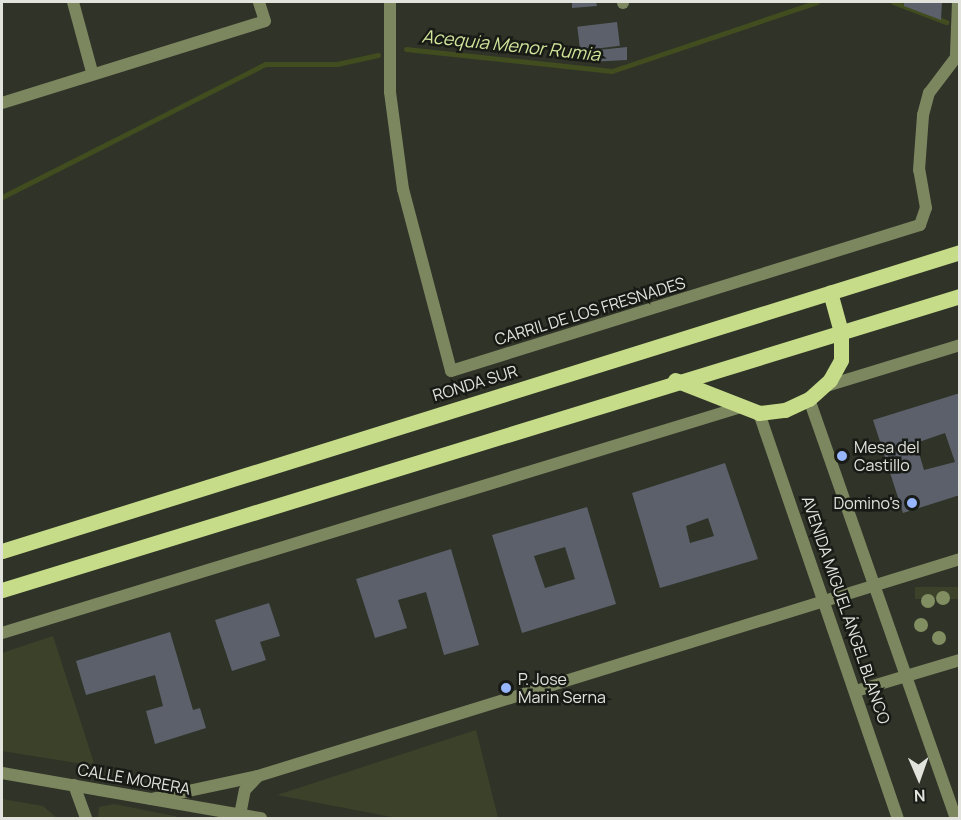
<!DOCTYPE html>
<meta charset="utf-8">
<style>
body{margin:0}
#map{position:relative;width:961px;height:820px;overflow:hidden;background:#303328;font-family:Manrope,sans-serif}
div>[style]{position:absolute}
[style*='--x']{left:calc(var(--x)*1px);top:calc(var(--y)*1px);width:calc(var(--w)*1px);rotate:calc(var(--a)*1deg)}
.green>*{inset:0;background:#3b4229;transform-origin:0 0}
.stream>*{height:5px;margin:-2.5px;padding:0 2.5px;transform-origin:2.5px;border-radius:2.5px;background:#414c1f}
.building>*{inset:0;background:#5b606b;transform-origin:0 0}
.minor>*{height:12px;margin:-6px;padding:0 6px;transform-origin:6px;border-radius:6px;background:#7c8760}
.primary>*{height:15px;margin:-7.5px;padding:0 7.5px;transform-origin:7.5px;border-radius:7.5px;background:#c6dc89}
.trees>*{width:14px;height:14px;margin:-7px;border-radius:50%;background:#818e61}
.dots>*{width:16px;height:16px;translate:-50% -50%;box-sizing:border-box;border:3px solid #181a15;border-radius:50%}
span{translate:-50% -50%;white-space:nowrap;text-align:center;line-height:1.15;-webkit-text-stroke:5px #181a15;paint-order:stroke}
.street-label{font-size:16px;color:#e1e3dc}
.poi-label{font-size:16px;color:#e1e3dc}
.left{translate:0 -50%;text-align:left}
.right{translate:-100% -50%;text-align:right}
.water-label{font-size:18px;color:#d0e49a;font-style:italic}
.frame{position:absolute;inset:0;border:3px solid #e1e3dc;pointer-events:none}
.north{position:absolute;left:889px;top:748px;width:60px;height:60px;-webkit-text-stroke:4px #181a15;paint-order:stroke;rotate:178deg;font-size:16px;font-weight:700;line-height:24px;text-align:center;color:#e1e3dc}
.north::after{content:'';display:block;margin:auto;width:21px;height:27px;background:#e1e3dc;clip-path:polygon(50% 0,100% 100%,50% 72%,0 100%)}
</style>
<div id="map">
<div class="green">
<i style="left:959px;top:587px;width:12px;height:44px;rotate:90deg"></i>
<i style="clip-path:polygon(53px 636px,95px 766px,2px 751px,2px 653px)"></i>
<i style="clip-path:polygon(476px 730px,498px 818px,397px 818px,277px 795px)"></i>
<i style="clip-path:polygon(2px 799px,43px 806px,57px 818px,2px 818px)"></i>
<i style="clip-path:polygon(114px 804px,184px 818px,98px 818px,99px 807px)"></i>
</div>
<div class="stream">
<i style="--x:893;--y:2;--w:57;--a:20.7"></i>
<i style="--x:406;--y:49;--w:207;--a:6.1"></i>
<i style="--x:612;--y:71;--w:216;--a:-18.6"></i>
<i style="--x:2;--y:197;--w:295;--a:-26.8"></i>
<i style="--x:265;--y:64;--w:72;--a:0"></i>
<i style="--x:337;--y:64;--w:42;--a:-12.4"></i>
</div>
<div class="building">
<i style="clip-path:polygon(572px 2px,596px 2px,597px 6px,572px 8px)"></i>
<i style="clip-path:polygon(904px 2px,942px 2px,941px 20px,904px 6px)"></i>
<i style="left:617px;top:22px;width:24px;height:40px;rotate:83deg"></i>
<i style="clip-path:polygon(627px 47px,627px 60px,589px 62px,589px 51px)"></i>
<i style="clip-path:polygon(evenodd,960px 393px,960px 495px,903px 513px,873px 420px,960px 393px,945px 433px,955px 462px,924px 470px,916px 443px,945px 433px)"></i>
<i style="clip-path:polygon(evenodd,725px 463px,758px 559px,660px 588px,632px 493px,725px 463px,708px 518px,714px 536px,690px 543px,686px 526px,708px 518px)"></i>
<i style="clip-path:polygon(evenodd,587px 507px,616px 604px,522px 633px,492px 535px,587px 507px,565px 547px,575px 579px,545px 588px,534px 556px,565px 547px)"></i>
<i style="clip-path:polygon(451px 549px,479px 645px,444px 655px,426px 592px,398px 600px,407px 628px,375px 638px,356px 579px)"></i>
<i style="clip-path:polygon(269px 603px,280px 636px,260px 642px,266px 660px,232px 671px,215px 620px)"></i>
<i style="clip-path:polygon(170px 632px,193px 710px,200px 708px,206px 728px,155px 744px,146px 711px,163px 706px,155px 675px,86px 695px,76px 661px)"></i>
</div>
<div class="minor">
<i style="--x:73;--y:2;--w:73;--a:74.8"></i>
<i style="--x:390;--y:2;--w:90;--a:90"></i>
<i style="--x:390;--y:92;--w:98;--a:82.4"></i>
<i style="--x:403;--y:189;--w:188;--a:75.2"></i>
<i style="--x:451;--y:371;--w:491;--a:-17.3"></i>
<i style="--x:920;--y:225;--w:18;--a:-71"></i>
<i style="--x:926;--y:208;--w:39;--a:-100"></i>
<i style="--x:919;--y:170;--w:55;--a:-85.8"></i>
<i style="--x:923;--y:115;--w:23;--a:-75"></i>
<i style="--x:929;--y:93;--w:51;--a:-52.9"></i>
<i style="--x:623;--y:2;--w:1;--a:90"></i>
<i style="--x:956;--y:54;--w:52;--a:-87.8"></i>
<i style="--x:2;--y:103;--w:275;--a:-17.3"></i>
<i style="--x:265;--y:21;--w:20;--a:-108"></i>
<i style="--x:823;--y:387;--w:143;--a:-17"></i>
<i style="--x:809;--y:399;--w:444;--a:70.7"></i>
<i style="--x:759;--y:413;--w:428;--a:71.1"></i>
<i style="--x:2;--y:633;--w:770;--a:-17"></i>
<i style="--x:856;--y:691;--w:109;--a:-16.6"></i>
<i style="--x:2;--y:773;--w:263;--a:9.9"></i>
<i style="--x:74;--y:785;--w:35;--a:70"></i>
<i style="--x:151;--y:799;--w:109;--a:-12.1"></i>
<i style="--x:258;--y:776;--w:735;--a:-17.18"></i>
<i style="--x:240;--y:815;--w:25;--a:-79"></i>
<i style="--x:245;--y:790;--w:19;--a:-47"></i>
</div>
<div class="primary">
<i style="--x:675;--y:380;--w:90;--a:21.4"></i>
<i style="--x:759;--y:413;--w:26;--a:-7"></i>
<i style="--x:785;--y:410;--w:26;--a:-25"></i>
<i style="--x:809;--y:399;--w:28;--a:-42"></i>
<i style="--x:830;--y:380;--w:23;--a:-61"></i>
<i style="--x:841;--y:360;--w:28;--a:-90"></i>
<i style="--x:841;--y:332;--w:41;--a:-105.4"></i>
<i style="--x:2;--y:551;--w:1004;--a:-17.33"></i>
<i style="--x:2;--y:590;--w:1002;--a:-17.06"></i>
</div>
<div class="trees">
<i style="left:943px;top:598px"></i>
<i style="left:928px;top:601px"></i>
<i style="left:921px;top:625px"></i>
<i style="left:939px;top:638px"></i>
</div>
<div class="dots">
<i style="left:842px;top:456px;background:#98b6fd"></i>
<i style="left:912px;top:503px;background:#98b6fd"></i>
<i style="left:506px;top:688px;background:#98b6fd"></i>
</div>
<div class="street-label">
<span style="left:590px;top:311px;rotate:-17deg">CARRIL DE LOS FRESNADES</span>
<span style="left:475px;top:383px;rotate:-17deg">RONDA SUR</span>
<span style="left:846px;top:610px;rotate:71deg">AVENIDA MIGUEL ÁNGEL BLANCO</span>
<span style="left:134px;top:779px;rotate:10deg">CALLE MORERA</span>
</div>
<div class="poi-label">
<span class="left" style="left:854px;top:456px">Mesa del<br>Castillo</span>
<span class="right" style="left:900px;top:503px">Domino's</span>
<span class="left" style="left:518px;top:688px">P. Jose<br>Marin Serna</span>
</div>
<div class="water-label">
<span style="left:511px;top:45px;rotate:6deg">Acequia Menor Rumia</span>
</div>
<div class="frame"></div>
<div class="north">N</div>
</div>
